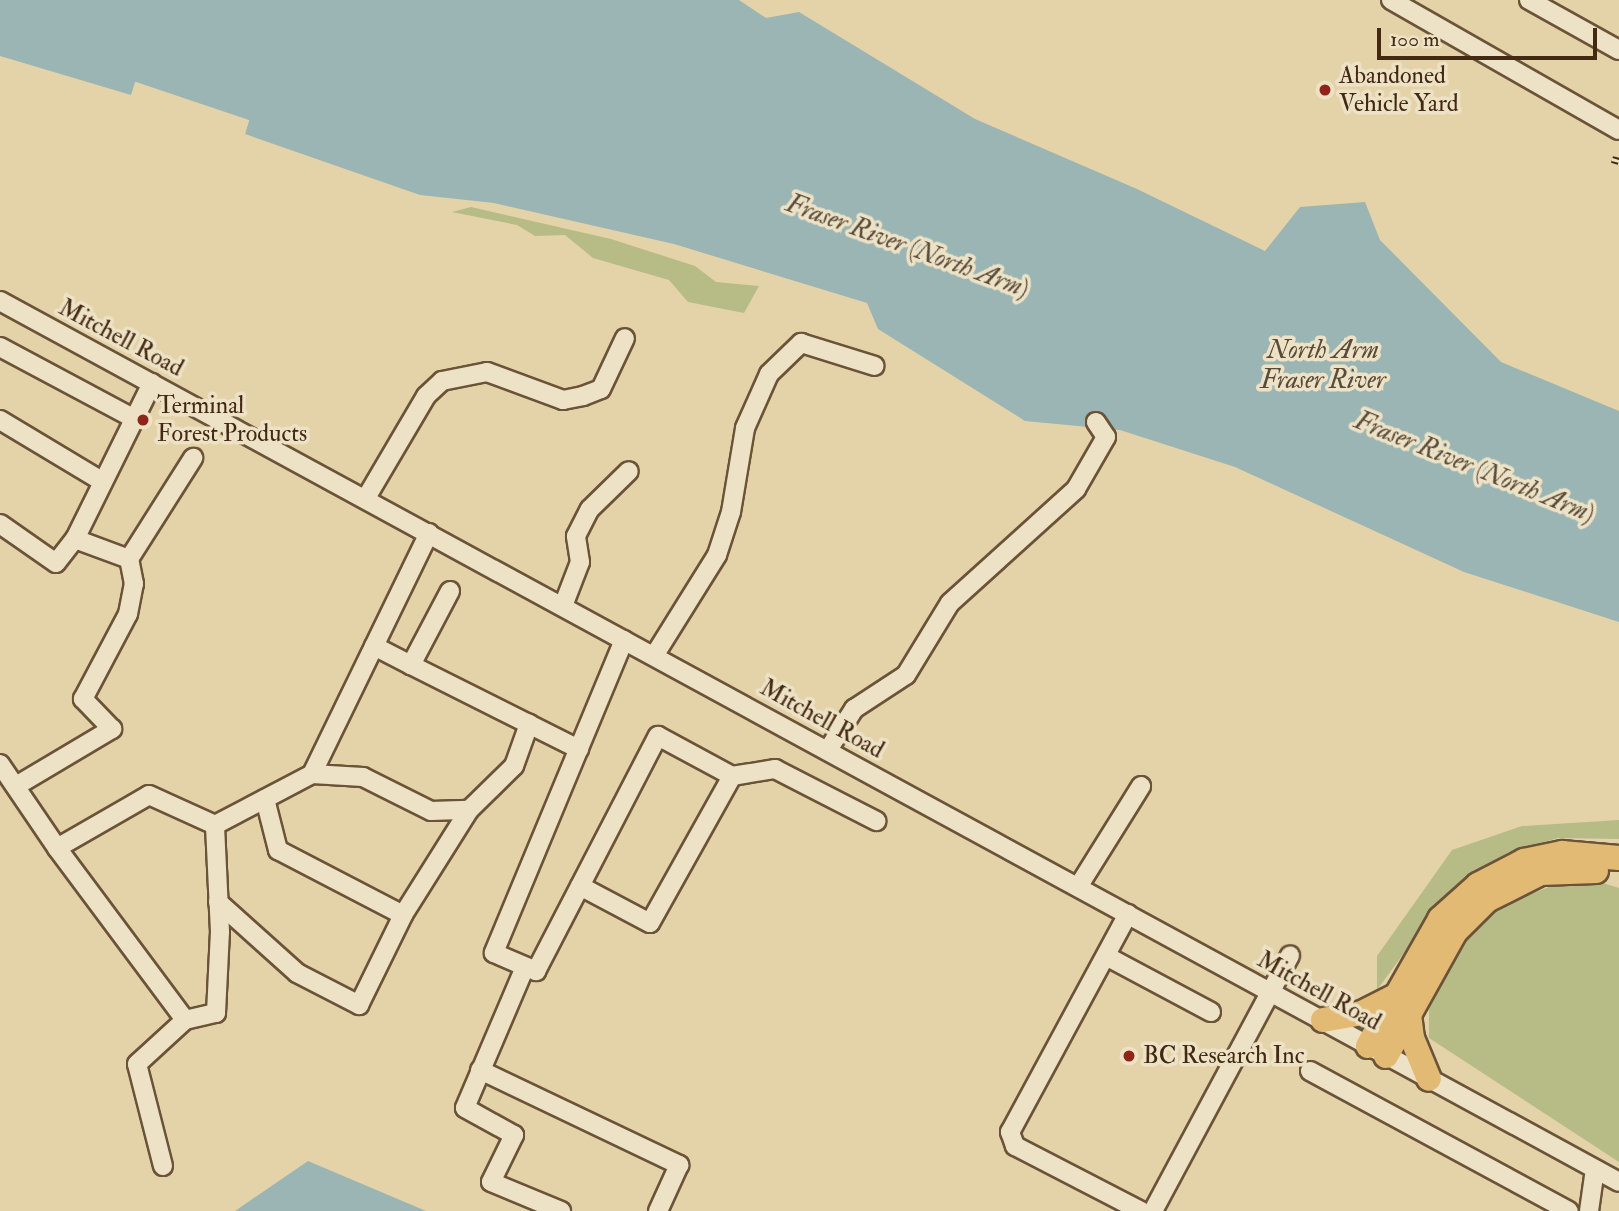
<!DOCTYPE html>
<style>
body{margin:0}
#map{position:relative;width:1619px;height:1211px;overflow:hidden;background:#e4d3a8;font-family:"IM FELL Double Pica",serif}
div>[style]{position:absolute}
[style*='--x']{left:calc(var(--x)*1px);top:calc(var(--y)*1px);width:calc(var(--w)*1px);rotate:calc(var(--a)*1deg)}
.green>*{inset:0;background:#b7bb85}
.water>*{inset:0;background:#9ab5b3}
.pier>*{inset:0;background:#e4d3a8}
.roads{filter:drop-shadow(2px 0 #6b5338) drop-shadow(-2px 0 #6b5338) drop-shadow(0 2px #6b5338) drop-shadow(0 -2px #6b5338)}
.minor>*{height:18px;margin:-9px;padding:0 9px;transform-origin:9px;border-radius:9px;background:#ede2c6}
.highway>*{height:24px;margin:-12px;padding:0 12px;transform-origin:12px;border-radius:12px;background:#e2ba74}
.rail>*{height:7px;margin-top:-3.5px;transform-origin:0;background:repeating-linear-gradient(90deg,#ede2c6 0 13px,#432812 0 26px);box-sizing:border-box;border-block:2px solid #432812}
.dots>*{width:19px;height:19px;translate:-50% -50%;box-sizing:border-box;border:4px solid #ede2c6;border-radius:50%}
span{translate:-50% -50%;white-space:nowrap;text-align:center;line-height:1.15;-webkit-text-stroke:7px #ede2c6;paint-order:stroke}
.poi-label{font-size:24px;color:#432812}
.left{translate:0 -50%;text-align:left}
.street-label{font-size:24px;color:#432812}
.water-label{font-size:26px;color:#594b3a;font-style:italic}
.scale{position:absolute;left:1377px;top:28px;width:220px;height:32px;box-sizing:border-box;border:4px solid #432812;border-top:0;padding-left:9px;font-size:21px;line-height:24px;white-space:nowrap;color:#432812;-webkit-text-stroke:5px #ede2c6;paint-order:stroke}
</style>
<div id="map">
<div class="green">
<i style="clip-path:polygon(471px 207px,611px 239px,695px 266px,716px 282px,759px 286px,744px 313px,688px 302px,669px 280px,593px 258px,565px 235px,535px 236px,517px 225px,452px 212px)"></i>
<i style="clip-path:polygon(1619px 820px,1619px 839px,1558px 838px,1509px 852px,1470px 875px,1439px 905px,1377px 990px,1377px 956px,1452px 850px,1522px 826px)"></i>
<i style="clip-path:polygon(1593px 880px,1619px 888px,1619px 1162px,1429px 1038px,1429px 1009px,1465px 942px,1500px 906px,1554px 885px)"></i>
</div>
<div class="water">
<i style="clip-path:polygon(0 0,739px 0,766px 18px,799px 12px,975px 119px,1137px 189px,1265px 251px,1300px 207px,1365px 202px,1380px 240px,1501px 362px,1619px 411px,1619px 622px,1464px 572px,1235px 467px,1120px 430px,1025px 421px,878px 329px,867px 303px,674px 244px,494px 203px,420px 195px,245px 134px,249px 120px,136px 82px,131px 95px,0 56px)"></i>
<i style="clip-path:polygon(308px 1161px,426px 1211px,235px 1211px)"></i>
</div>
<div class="pier">
<i style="clip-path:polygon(135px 82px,249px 121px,244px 137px,245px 123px,137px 86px,130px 99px)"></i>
</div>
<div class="roads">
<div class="minor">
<i style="--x:1391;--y:0;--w:262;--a:29.7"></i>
<i style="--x:1529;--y:0;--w:103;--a:29.1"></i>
<i style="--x:0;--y:301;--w:1843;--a:28.55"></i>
<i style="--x:0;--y:347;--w:151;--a:28.1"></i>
<i style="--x:0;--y:420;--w:120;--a:31"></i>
<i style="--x:366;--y:498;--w:118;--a:-59.5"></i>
<i style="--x:426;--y:396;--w:22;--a:-43"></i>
<i style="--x:442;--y:381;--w:46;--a:-11.3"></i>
<i style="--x:487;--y:372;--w:81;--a:20.2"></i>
<i style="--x:563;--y:400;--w:20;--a:-11"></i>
<i style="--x:583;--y:396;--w:19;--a:-21"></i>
<i style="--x:601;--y:389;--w:56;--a:-64.8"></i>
<i style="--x:0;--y:524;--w:68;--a:34.9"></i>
<i style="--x:56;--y:563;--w:31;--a:-52"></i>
<i style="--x:75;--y:539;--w:174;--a:-63.7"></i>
<i style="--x:429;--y:533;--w:268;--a:115.9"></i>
<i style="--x:312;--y:774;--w:51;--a:3.4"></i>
<i style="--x:363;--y:777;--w:76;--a:26.6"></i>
<i style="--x:431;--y:811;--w:38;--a:-2"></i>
<i style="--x:469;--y:810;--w:63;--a:-44.4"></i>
<i style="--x:514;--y:766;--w:45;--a:-70.3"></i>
<i style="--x:75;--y:539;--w:58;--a:20.3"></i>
<i style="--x:450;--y:591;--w:84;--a:117.8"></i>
<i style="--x:411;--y:665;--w:188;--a:26.6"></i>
<i style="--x:563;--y:606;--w:47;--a:-68.9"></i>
<i style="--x:580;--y:562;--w:26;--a:-99"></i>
<i style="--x:576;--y:536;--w:30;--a:-63"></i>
<i style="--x:590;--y:509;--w:54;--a:-44.3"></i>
<i style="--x:624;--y:640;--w:339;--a:112.6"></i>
<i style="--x:494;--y:953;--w:46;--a:23.2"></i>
<i style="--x:536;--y:971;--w:265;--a:-62.6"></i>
<i style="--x:658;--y:736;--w:84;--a:28.4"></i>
<i style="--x:732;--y:776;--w:44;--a:-9.2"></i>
<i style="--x:775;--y:769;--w:114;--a:27.2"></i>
<i style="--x:374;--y:646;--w:42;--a:27.2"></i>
<i style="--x:654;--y:656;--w:119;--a:-58"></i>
<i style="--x:717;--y:555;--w:45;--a:-72"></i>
<i style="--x:731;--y:512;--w:85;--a:-80.5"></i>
<i style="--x:745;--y:428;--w:59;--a:-66"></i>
<i style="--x:769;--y:374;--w:45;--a:-44.1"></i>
<i style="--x:801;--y:343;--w:77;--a:17.3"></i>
<i style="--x:828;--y:750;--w:49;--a:-57.6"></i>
<i style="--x:854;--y:709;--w:62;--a:-33.2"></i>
<i style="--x:906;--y:675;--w:84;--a:-58.6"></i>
<i style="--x:950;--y:603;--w:170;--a:-42.1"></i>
<i style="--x:1076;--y:489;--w:60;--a:-60"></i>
<i style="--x:1106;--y:437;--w:18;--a:-124"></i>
<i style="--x:0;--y:764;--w:102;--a:55.8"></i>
<i style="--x:57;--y:848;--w:106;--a:-29.9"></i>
<i style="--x:149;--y:795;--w:72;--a:24.4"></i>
<i style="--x:215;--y:825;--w:110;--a:-27.7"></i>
<i style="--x:16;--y:786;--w:112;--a:-30.7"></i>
<i style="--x:112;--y:729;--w:42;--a:-134"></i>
<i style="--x:83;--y:699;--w:96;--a:-62.1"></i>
<i style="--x:128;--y:614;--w:31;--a:-79"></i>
<i style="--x:134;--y:584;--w:25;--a:-101"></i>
<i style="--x:129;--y:559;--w:120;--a:-57.6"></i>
<i style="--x:265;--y:799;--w:53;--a:75.7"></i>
<i style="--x:278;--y:850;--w:141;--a:27.5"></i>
<i style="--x:403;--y:915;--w:124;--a:-57.8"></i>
<i style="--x:57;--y:848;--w:214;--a:53.3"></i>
<i style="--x:185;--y:1020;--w:32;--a:-13"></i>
<i style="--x:216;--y:1013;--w:81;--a:-87.2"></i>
<i style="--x:220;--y:932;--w:107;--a:-92.7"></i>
<i style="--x:580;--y:886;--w:79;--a:27.9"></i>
<i style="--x:650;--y:923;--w:168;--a:-60.8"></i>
<i style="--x:1078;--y:887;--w:119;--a:-58"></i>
<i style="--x:218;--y:902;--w:106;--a:41.9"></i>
<i style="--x:297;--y:973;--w:70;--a:27.3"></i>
<i style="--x:359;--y:1005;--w:100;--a:-63.9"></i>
<i style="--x:1128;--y:914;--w:248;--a:118.4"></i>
<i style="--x:1010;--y:1132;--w:15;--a:70"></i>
<i style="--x:1015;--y:1146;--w:142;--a:27.3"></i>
<i style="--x:1106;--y:956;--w:119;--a:28.1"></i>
<i style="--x:525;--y:967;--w:153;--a:113.1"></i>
<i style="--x:465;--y:1108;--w:56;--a:28.9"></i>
<i style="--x:514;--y:1135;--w:52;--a:116.1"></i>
<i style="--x:491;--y:1182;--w:76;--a:22.5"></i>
<i style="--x:480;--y:1070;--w:221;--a:25.5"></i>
<i style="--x:679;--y:1165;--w:51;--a:114.5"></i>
<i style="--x:1310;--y:1071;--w:294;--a:28.4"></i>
<i style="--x:163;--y:1166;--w:105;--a:-104.3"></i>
<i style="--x:137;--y:1064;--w:65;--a:-42.5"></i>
<i style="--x:1153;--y:1211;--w:290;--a:-61.8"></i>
<i style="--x:1589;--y:1211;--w:42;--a:-81.9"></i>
</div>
<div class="highway">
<i style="--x:1409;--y:1014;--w:24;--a:83"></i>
<i style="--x:1412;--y:1038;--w:44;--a:67.5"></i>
<i style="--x:1323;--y:1020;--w:40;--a:-10"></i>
<i style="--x:1362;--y:1013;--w:36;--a:-27"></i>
<i style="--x:1368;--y:1046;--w:146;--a:-60.4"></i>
<i style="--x:1440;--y:919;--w:51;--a:-41.8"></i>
<i style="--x:1478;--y:885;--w:52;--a:-27.6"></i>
<i style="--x:1524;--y:861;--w:39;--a:-12"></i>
<i style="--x:1562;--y:853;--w:57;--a:5"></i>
<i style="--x:1386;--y:1056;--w:142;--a:-60.9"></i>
<i style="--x:1455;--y:932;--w:45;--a:-45"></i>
<i style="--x:1487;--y:900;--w:60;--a:-26.6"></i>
<i style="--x:1541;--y:873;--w:55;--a:-2.1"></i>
</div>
</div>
<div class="rail">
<i style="--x:1612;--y:159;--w:7;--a:16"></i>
</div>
<div class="dots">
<i style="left:1325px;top:90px;background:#8f2418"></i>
<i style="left:143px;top:420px;background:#8f2418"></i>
<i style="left:1129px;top:1056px;background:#8f2418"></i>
</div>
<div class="poi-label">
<span class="left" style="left:1339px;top:90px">Abandoned<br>Vehicle Yard</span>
<span class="left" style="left:157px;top:420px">Terminal<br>Forest Products</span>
<span class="left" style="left:1143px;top:1056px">BC Research Inc</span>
</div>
<div class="street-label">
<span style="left:121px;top:338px;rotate:28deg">Mitchell Road</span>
<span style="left:822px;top:719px;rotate:29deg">Mitchell Road</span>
<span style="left:1319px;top:991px;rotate:29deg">Mitchell Road</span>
</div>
<div class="water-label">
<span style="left:907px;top:247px;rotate:20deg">Fraser River (North Arm)</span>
<span style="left:1323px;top:366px">North Arm<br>Fraser River</span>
<span style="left:1474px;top:468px;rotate:22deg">Fraser River (North Arm)</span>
</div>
<div class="scale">100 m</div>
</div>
